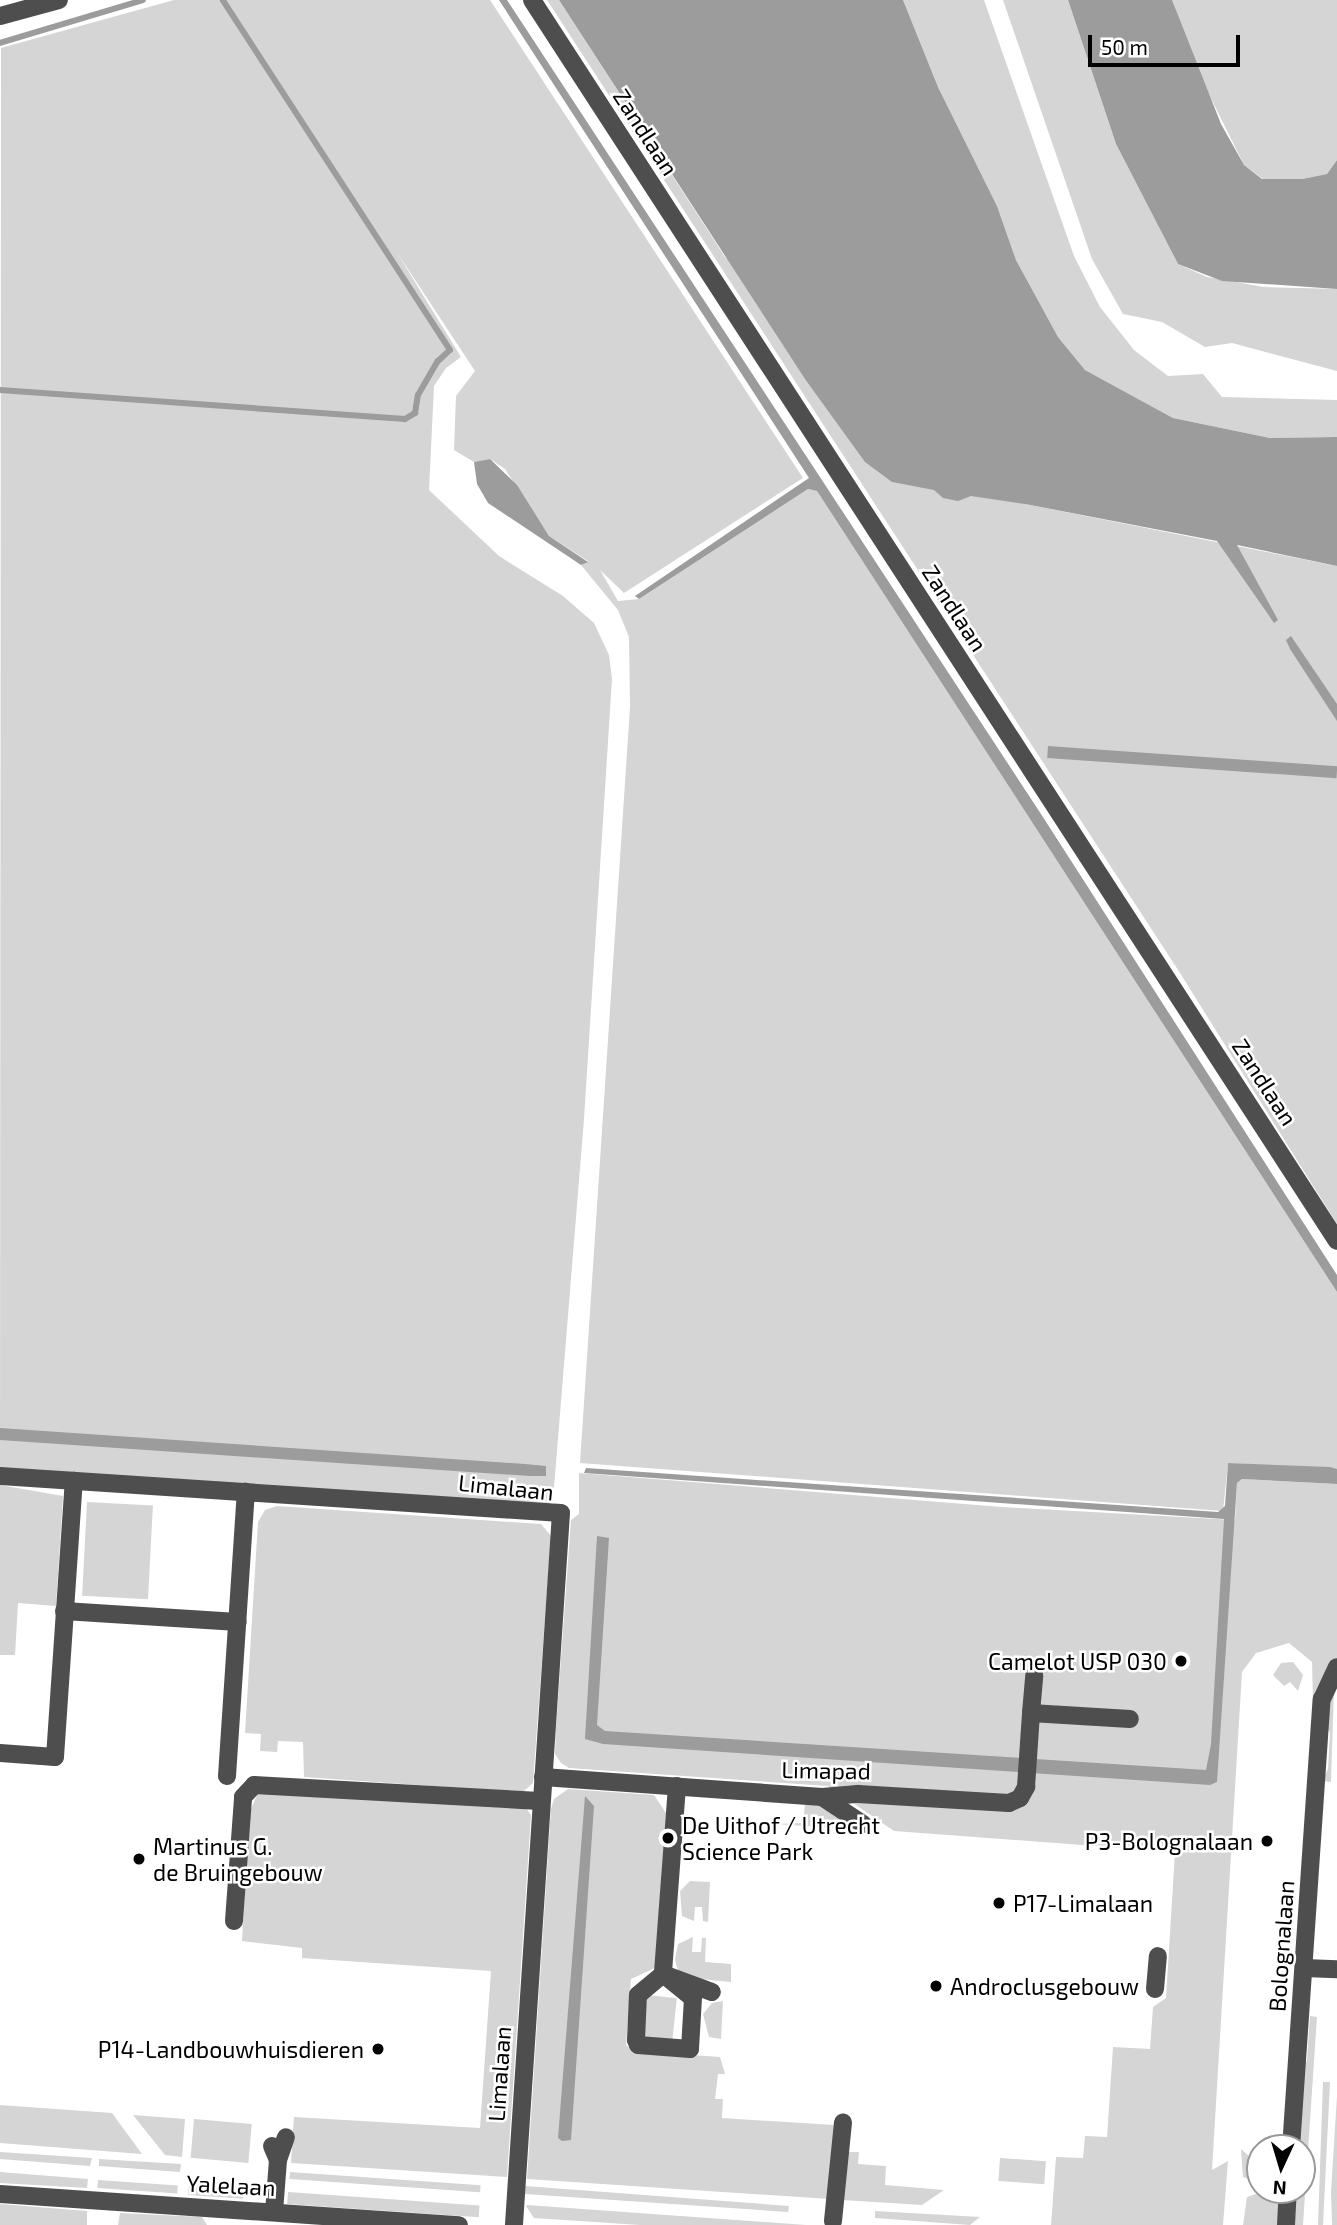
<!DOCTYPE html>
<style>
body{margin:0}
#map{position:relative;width:1337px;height:2225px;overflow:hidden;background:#fff;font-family:"Exo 2",sans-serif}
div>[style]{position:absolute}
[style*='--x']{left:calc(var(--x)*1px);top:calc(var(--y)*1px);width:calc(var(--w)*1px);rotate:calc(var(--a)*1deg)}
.green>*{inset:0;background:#d5d5d5;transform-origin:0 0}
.water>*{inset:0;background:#9c9c9c;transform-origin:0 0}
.stream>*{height:6px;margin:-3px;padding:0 3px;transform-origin:3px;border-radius:3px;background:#9c9c9c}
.minor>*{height:18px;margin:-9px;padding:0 9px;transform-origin:9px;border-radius:9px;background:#4e4e4e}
.dots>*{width:19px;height:19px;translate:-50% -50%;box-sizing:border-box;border:4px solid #fff;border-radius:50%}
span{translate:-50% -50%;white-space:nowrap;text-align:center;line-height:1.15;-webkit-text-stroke:5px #fff;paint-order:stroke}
.street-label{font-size:23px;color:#000}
.poi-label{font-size:23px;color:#000}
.right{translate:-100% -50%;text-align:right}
.left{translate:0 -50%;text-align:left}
.north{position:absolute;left:1246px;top:2134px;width:70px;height:70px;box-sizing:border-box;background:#fff;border:2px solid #999;border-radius:50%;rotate:184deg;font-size:19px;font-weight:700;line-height:28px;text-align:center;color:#000}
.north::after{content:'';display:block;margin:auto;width:24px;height:32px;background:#000;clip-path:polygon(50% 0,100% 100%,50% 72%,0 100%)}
.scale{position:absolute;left:1088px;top:35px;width:152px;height:32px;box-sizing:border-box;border:4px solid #000;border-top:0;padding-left:9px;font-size:21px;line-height:24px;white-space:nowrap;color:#000;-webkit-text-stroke:5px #fff;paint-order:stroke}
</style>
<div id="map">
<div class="green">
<i style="clip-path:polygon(174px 0,490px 0,803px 478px,624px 593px,600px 570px,618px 601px,639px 599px,808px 489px,817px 491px,1337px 1292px,1337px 1469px,1228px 1463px,1223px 1511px,580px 1463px,630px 707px,629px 637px,618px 610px,581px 565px,588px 561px,549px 536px,505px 469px,490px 459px,474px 462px,454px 450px,456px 396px,475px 371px,396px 251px,461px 357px,446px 368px,434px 386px,429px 490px,499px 556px,563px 596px,594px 623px,609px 655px,612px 679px,584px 1119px,553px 1500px,547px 1506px,0 1469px,1px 48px)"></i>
<i style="clip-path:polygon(547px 0,559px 0,725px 257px,1025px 504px,1337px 566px,1337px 1224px,1180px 973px)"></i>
<i style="clip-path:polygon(903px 0,984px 0,1074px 256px,1100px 307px,1134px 350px,1168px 376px,1203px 374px,1222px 397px,1337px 400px,1337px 437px,1270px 438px,1173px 418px,1085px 370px,1058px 337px,1016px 260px,997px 206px,938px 87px)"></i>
<i style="clip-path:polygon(1003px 0,1068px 0,1116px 144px,1178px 264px,1207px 277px,1264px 287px,1337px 289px,1337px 371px,1232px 343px,1205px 347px,1162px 322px,1123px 314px,1092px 259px)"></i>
<i style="clip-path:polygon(1172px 0,1337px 0,1337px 160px,1327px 174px,1302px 179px,1263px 179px,1244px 165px,1191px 58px)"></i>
<i style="clip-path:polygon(579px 1473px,1002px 1507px,1235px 1520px,1237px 1483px,1242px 1479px,1337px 1484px,1337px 1659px,1313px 1700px,1312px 1662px,1289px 1643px,1256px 1653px,1242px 1672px,1212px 2170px,1228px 2161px,1223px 2225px,1051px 2225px,1056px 2157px,1083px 2158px,1085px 2136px,1107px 2137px,1113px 2047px,1150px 2049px,1153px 2007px,1166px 1998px,1175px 1852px,894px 1831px,828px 1786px,569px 1768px,561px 1763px,555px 1754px,556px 1728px,571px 1520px,579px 1514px)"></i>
<i style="clip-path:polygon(0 1485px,63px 1496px,56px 1606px,18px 1603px,15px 1655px,0 1655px)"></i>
<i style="left:87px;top:1502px;width:66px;height:94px;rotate:3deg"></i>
<i style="clip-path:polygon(277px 1506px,541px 1524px,551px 1536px,533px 1783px,524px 1791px,504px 1791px,304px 1777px,303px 1742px,278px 1741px,277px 1752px,260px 1751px,261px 1734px,245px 1733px,258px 1522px,265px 1510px)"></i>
<i style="clip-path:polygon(1293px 1662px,1303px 1675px,1298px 1691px,1290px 1682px,1284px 1686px,1273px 1675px,1281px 1663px)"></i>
<i style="clip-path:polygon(1334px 1688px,1331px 1782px,1322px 1781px,1328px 1769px,1330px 1732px,1325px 1725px)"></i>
<i style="clip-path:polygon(568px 1789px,654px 1795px,666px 1813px,655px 1968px,631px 1979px,626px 2045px,633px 2051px,720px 2057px,725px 2074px,718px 2074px,715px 2099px,723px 2099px,722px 2118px,834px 2125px,830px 2199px,527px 2179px,551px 1809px,554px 1799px)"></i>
<i style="clip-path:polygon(259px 1791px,526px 1808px,531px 1815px,507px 2177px,291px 2163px,294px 2117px,480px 2128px,491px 1971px,302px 1958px,302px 1948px,242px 1941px,250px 1811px)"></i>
<i style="clip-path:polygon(805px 1804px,825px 1806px,859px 1829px,772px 1824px,803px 1823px)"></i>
<i style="clip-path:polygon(690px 1881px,710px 1882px,708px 1922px,703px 1921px,702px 1907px,695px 1907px,694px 1921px,682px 1916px,680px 1891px)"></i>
<i style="clip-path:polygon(693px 1937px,692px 1952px,701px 1952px,702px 1938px,706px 1938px,705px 1962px,731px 1964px,731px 1982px,680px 1977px,675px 1960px,678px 1944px)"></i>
<i style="left:647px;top:1995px;width:30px;height:44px;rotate:6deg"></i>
<i style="clip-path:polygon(723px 2001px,721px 2039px,709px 2037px,703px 2014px,712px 2003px)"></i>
<i style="clip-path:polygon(1310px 2016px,1317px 2017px,1303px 2225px,1293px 2225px,1295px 2190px,1302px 2190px,1302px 2148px,1297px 2148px,1300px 2066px,1307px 2061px)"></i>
<i style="clip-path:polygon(1323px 2082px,1330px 2082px,1323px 2225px,1318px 2225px)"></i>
<i style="clip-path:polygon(1337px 2096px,1337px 2225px,1332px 2225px,1331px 2192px)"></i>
<i style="clip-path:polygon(0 2105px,112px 2113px,142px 2154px,0 2143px)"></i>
<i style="clip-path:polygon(133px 2115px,185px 2119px,182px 2157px,165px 2155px)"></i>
<i style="left:194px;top:2119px;width:58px;height:39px;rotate:5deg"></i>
<i style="clip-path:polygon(1241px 2149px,1251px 2158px,1256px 2153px,1260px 2158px,1257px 2182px,1243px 2177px)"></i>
<i style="clip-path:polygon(0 2152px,92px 2158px,90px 2166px,0 2159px)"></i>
<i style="clip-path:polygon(845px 2152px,859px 2152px,858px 2164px,886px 2166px,885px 2185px,944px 2190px,922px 2205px,842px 2200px)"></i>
<i style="left:1000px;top:2158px;width:46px;height:23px;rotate:4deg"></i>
<i style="clip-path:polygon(99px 2159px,181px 2164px,180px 2172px,99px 2166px)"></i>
<i style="clip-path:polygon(0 2172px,88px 2179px,87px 2188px,0 2183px)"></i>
<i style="left:290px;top:2172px;width:191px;height:7px;rotate:4deg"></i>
<i style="left:98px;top:2180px;width:80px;height:8px;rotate:4deg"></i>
<i style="left:189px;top:2184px;width:55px;height:11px;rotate:4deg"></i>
<i style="clip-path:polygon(525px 2186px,789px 2206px,788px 2212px,525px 2194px)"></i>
<i style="clip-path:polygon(1268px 2190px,1282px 2190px,1279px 2225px,1243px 2225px,1247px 2197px)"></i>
<i style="left:288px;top:2192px;width:192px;height:12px;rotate:4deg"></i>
<i style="clip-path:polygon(0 2204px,87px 2211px,87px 2225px,0 2225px)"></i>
<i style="clip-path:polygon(526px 2206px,527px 2205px,806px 2225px,640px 2225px,534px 2218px)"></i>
<i style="clip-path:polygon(875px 2211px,980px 2217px,970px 2225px,875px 2218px)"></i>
<i style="clip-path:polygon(120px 2213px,202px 2217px,207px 2225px,118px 2225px)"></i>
</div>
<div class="water">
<i style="clip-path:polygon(499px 0,507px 0,1041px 814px,1337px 1275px,1337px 1292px,817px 491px,808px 489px,639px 599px,635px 596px,809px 478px)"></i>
<i style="clip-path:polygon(559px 0,903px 0,938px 87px,997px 206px,1016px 260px,1058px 337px,1085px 370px,1173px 418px,1270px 438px,1337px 437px,1337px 566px,1237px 545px,1278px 620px,1274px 623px,1217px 541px,1025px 504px,971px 496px,958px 501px,943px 498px,934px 490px,892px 482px,865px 462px,805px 379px)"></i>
<i style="clip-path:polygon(1068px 0,1172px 0,1221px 124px,1244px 165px,1262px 179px,1302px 179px,1327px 174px,1337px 160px,1337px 289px,1222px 281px,1178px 264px,1116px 144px)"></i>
<i style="clip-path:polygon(490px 459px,517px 485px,549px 536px,588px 562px,581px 565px,488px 503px,477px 484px,474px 462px)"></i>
<i style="clip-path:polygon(1291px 636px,1337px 704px,1337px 721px,1290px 649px,1286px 640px)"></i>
<i style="left:1048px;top:746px;width:290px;height:12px;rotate:4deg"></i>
<i style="clip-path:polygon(0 1428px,525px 1464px,546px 1466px,546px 1476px,530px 1476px,0 1440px)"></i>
<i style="clip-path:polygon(1228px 1463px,1330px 1467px,1337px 1469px,1337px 1484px,1242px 1479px,1237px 1483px,1217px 1782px,1210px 1785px,603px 1744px,585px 1739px,597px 1536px,609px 1538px,597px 1725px,605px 1731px,1206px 1770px,1211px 1744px,1224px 1519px,584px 1473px,586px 1468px,1218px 1512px,1225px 1506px)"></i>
<i style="clip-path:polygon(585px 1796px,594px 1806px,571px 2140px,562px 2141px,558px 2138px)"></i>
</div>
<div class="stream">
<i style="--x:0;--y:43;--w:149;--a:-16.7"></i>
<i style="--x:0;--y:390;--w:406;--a:4.1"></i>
<i style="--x:405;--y:419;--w:12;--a:-31"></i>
<i style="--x:415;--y:413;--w:18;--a:-81"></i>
<i style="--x:418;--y:395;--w:39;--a:-60"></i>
<i style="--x:438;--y:361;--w:16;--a:-43"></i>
<i style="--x:450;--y:350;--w:417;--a:-123"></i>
</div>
<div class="minor">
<i style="--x:532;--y:0;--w:1479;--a:57.03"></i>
<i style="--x:0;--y:16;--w:61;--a:-15.2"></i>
<i style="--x:0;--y:1476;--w:562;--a:3.77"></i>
<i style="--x:561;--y:1513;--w:714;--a:93.78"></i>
<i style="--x:64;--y:1611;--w:174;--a:3.6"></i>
<i style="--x:1031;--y:1713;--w:38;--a:-85"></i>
<i style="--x:0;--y:1753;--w:55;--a:4.2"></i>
<i style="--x:55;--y:1757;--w:277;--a:-86.1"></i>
<i style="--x:227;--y:1776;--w:285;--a:-86.2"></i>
<i style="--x:543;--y:1777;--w:280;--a:4.1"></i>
<i style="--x:822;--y:1797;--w:36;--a:-5"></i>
<i style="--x:858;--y:1794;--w:151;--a:3.4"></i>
<i style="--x:1009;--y:1803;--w:12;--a:-24"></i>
<i style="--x:1020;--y:1798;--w:13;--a:-61"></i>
<i style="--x:1026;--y:1787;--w:74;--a:-86.1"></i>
<i style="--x:1031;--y:1713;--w:99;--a:3.5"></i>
<i style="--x:677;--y:1786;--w:189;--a:94.3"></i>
<i style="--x:663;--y:1974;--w:52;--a:20.2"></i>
<i style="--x:822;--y:1797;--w:49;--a:33.4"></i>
<i style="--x:234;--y:1921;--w:124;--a:-85.8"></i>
<i style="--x:243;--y:1797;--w:16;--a:-47"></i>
<i style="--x:254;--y:1785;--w:286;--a:3.2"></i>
<i style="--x:1304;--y:1968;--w:33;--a:2"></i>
<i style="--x:663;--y:1974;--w:38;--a:39"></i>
<i style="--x:693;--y:1998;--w:51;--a:93.4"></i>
<i style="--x:690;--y:2049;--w:52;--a:-175.6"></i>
<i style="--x:638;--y:2045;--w:5;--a:-112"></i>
<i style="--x:636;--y:2040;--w:45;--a:-87.5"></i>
<i style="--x:638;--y:1995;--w:33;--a:-40"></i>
<i style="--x:1155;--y:1989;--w:33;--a:-85"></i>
<i style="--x:272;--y:2146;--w:15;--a:67"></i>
<i style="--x:278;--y:2160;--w:52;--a:94.4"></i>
<i style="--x:1291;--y:2148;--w:450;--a:-86.1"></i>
<i style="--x:1322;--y:1699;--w:35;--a:-65"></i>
<i style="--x:278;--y:2160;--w:24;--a:-71"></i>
<i style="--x:0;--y:2194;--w:460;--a:3.9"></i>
<i style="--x:833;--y:2221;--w:99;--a:-84.2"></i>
<i style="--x:1286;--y:2225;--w:35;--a:-87"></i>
</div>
<div class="dots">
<i style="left:1181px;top:1661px;background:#000"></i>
<i style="left:668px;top:1838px;background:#000"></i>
<i style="left:1267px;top:1841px;background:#000"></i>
<i style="left:139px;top:1859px;background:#000"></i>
<i style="left:999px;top:1903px;background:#000"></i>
<i style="left:936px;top:1986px;background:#000"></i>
<i style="left:378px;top:2049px;background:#000"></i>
</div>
<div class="street-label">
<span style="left:646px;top:132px;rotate:57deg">Zandlaan</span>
<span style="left:955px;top:608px;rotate:57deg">Zandlaan</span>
<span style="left:1265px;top:1082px;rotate:57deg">Zandlaan</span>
<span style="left:506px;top:1487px;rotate:6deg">Limalaan</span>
<span style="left:826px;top:1770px;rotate:1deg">Limapad</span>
<span style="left:1281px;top:1946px;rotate:-86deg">Bolognalaan</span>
<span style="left:499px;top:2074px;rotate:-86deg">Limalaan</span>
<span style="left:231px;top:2185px;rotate:3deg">Yalelaan</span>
</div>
<div class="poi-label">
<span class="right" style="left:1167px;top:1661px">Camelot USP 030</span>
<span class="left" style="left:682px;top:1838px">De Uithof / Utrecht<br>Science Park</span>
<span class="right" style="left:1253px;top:1841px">P3-Bolognalaan</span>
<span class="left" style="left:153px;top:1859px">Martinus G.<br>de Bruingebouw</span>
<span class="left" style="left:1013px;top:1903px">P17-Limalaan</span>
<span class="left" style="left:950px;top:1986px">Androclusgebouw</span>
<span class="right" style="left:364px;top:2049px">P14-Landbouwhuisdieren</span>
</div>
<div class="north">N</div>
<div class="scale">50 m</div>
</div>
